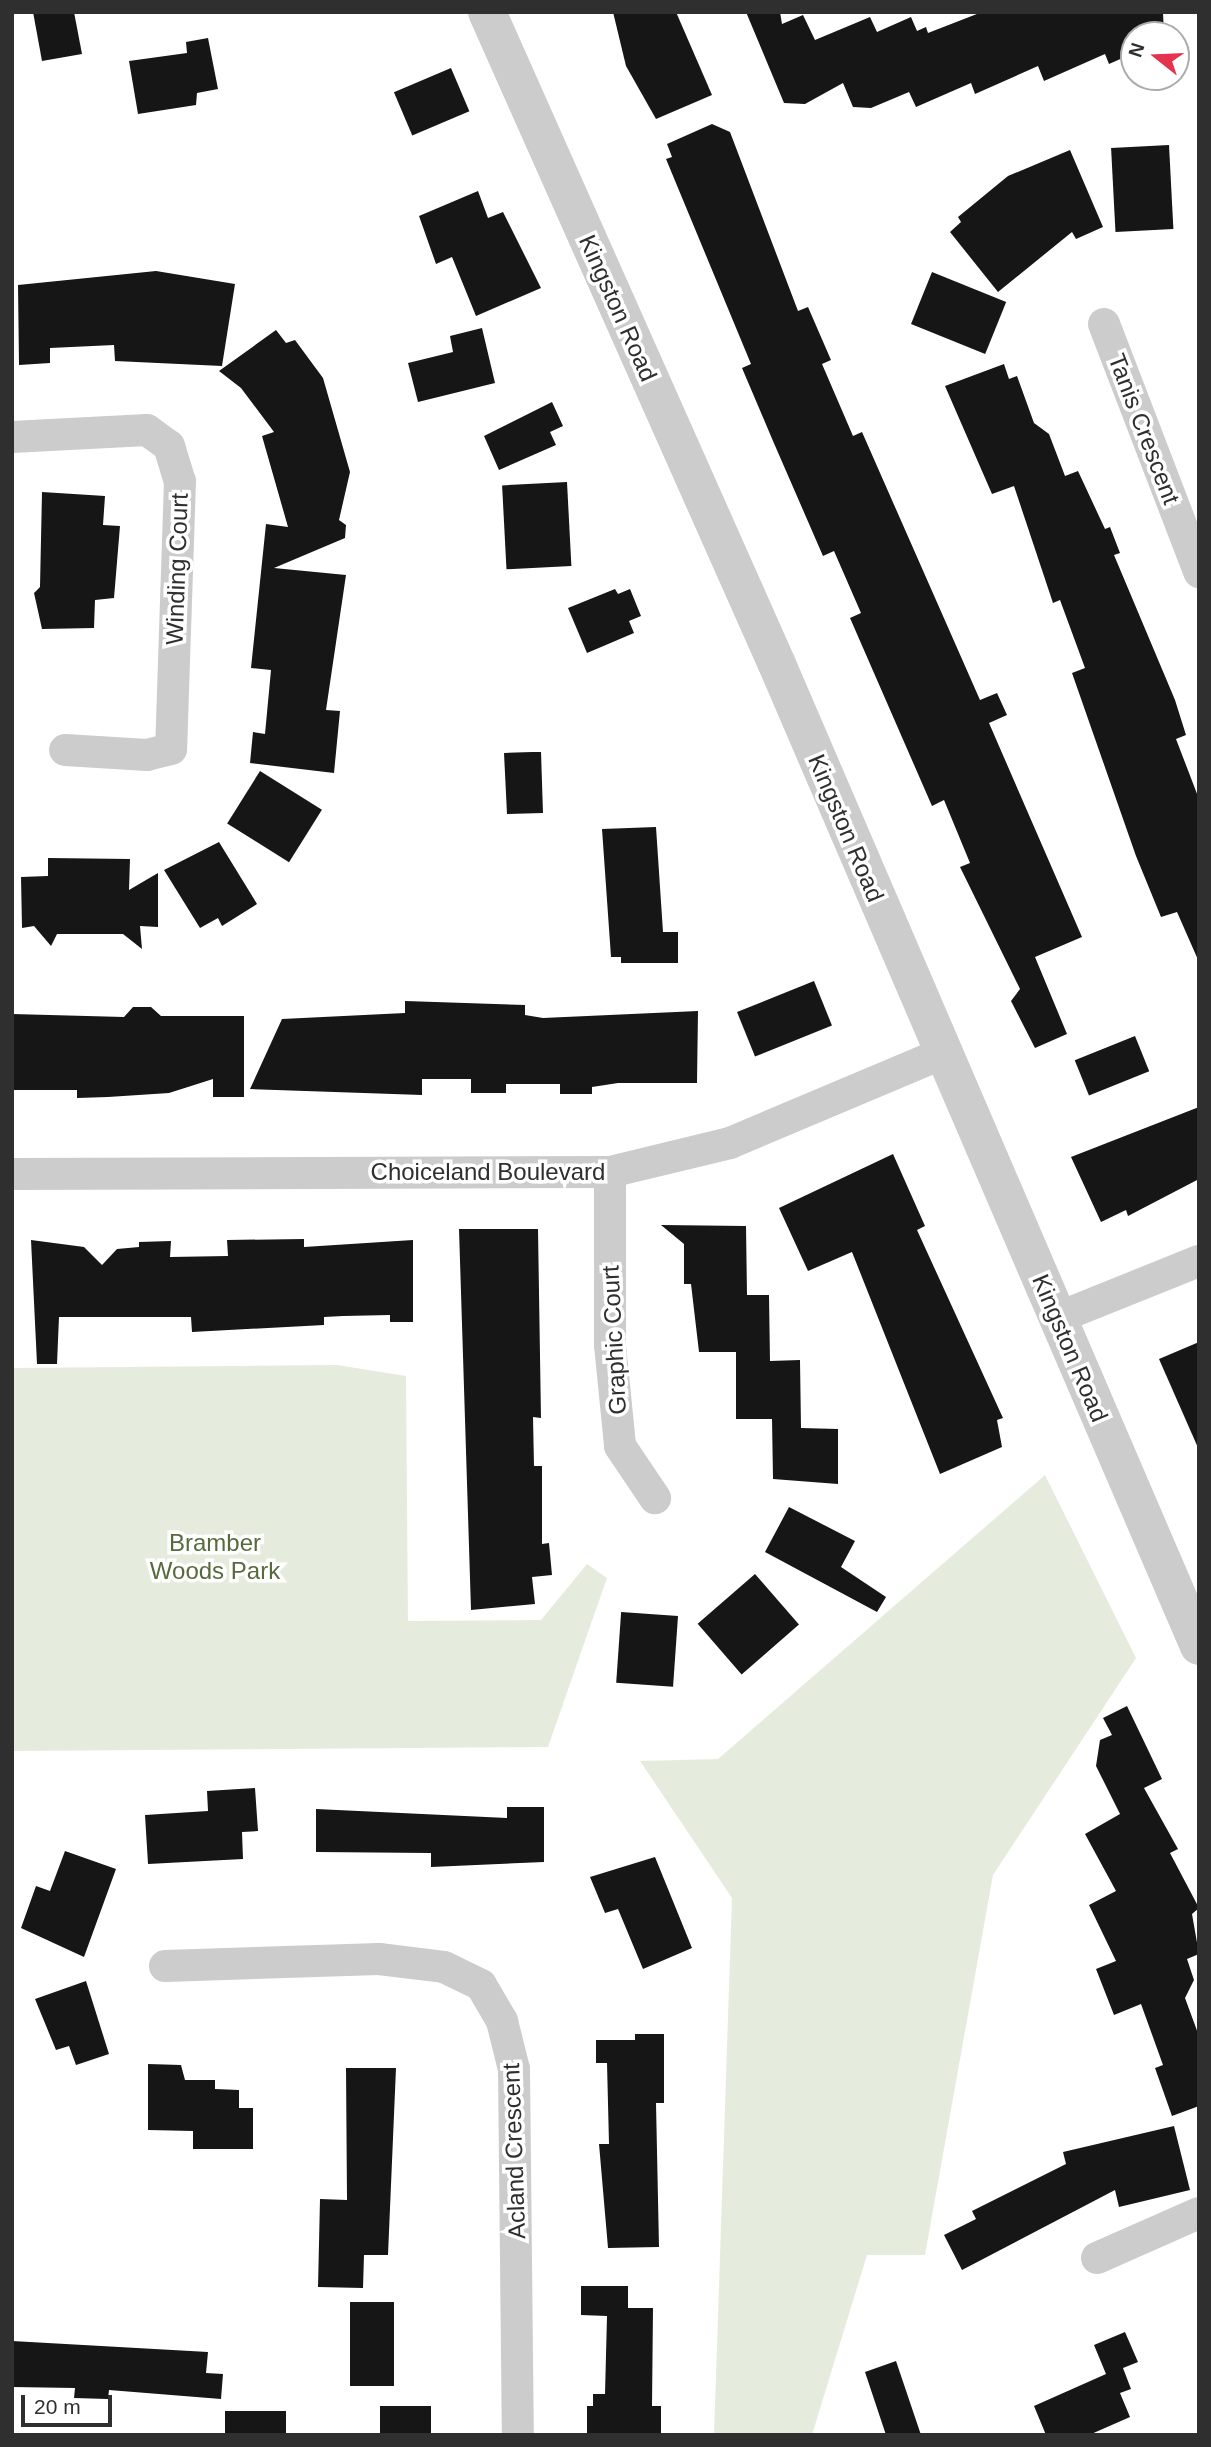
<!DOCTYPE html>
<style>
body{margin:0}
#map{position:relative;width:1211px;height:2447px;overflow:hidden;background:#fff;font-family:Helvetica,sans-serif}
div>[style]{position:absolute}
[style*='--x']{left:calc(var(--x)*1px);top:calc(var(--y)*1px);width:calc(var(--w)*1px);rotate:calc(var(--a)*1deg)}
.green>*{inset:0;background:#e6ecdd}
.building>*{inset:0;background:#161616;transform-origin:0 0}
.minor>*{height:32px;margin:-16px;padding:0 16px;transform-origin:16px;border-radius:16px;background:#ccc}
.tertiary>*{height:38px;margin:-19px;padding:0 19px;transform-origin:19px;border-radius:19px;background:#ccc}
span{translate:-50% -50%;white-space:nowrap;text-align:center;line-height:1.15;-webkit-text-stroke:7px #fff;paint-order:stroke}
.street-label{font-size:24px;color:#2f2f2f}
.park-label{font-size:24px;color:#566b3c}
.frame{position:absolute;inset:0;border:14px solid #2f2f2f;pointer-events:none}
.north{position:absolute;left:1120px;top:21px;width:70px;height:70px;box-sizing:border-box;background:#fff;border:2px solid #acacac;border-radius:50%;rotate:288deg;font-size:19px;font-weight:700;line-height:28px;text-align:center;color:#2f2f2f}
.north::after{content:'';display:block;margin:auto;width:24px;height:32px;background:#e4334f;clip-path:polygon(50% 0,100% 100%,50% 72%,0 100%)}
.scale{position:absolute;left:21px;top:2395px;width:91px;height:32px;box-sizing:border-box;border:4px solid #2f2f2f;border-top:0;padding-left:9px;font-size:21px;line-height:24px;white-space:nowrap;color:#2f2f2f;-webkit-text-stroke:5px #fff;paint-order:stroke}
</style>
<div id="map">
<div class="green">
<i style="clip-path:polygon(337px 1365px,406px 1376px,408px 1621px,541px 1620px,587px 1564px,607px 1578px,548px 1747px,12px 1751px,12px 1368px)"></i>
<i style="clip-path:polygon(1045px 1475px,1136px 1658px,993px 1875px,925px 2255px,867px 2255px,812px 2435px,714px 2435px,732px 1898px,640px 1761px,718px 1759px)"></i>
</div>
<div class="building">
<i style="clip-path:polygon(33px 12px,74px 12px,82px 54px,42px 61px)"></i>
<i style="clip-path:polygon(613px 12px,676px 12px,712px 95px,656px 119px,626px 66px)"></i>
<i style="clip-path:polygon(746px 12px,780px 12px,782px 24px,803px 15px,815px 40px,870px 17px,877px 32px,911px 17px,917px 31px,926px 27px,928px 33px,982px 12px,1163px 12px,1164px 35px,1134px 35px,1134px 53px,1109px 64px,1105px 54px,1044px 81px,1038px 66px,975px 94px,971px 83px,916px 107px,909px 92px,871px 108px,853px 107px,843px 83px,805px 104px,784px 103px)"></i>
<i style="clip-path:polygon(208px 38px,218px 89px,197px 93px,196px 105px,138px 114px,129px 61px,187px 53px,186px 42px)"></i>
<i style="left:451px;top:68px;width:47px;height:62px;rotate:67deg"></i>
<i style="clip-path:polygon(712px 124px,730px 132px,798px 311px,808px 307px,831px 360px,822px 364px,853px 436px,862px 432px,980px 700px,997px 693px,1007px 715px,989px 723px,1082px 937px,1035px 957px,1067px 1034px,1035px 1048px,1011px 1001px,1020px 989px,960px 867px,970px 863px,944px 800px,932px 806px,850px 618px,861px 613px,834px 551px,823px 556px,773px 441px,742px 368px,751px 364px,666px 159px,672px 157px,667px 144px)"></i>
<i style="left:1169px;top:145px;width:84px;height:58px;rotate:87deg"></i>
<i style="clip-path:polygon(1070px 150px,1103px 227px,1076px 239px,1072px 232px,998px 292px,950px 232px,961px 222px,958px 217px,1008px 176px)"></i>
<i style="clip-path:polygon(478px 191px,488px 218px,503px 212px,541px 288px,476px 316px,452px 257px,436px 264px,419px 216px)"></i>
<i style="clip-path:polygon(156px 271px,235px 284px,222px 366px,115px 361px,114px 345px,50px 348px,50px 363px,19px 365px,18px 285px)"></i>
<i style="left:932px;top:272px;width:80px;height:56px;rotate:22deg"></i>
<i style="clip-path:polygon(482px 328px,495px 383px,418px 402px,408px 363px,453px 352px,450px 336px)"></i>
<i style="clip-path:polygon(276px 330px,286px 343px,295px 340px,323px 378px,350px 472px,339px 520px,346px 525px,345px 538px,274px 568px,346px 575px,326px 710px,340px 711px,334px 773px,250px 763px,253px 732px,265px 734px,271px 670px,251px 668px,266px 524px,288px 527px,262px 436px,274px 432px,241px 388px,219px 371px)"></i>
<i style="clip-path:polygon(1004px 364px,1009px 379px,1017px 376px,1034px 423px,1049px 434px,1065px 476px,1078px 471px,1105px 529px,1110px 527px,1120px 553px,1114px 555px,1175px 700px,1186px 735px,1176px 739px,1199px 799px,1199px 962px,1177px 912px,1161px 917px,1136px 856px,1072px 673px,1085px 668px,1060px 600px,1053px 603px,1014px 486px,992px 494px,945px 386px)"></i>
<i style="clip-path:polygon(552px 402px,563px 426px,550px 432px,556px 445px,499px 470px,484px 436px)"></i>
<i style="left:567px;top:482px;width:84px;height:65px;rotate:87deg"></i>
<i style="clip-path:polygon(42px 492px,105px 496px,103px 525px,120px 526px,114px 598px,95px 600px,94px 628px,42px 629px,34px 593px,40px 587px)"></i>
<i style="clip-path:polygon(615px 589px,618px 594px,630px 589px,641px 616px,629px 621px,634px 633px,587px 653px,568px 608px)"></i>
<i style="clip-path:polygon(532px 752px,541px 752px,543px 813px,507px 814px,504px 753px)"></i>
<i style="left:260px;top:771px;width:73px;height:62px;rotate:32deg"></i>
<i style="clip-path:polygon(656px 827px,663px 932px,678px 932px,678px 963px,621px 963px,621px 957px,611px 957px,602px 829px)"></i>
<i style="clip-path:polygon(219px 842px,257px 904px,222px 926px,218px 918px,200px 928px,164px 870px)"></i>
<i style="clip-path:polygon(48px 858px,130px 859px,129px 890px,158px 873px,158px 927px,140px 926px,142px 949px,123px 934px,57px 934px,51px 946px,34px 926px,22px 928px,21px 877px,48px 876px)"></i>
<i style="left:814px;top:981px;width:48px;height:83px;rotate:68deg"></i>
<i style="clip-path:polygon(405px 1001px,525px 1005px,525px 1015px,543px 1018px,698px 1011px,697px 1083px,618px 1083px,592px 1087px,592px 1094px,560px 1094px,560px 1084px,506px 1084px,506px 1093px,471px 1093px,471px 1079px,422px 1079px,422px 1095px,250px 1089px,282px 1019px,405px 1013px)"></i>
<i style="clip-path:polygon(133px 1007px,151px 1007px,161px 1016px,244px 1016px,244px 1097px,213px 1097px,213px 1079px,169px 1093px,108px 1097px,77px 1098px,77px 1090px,12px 1090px,12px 1014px,124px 1017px)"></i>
<i style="left:1135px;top:1036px;width:38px;height:65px;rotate:68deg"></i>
<i style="clip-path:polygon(1199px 1107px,1199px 1179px,1128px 1216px,1126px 1210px,1101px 1222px,1071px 1157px)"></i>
<i style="clip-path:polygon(893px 1154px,925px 1226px,917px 1230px,1003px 1418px,997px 1420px,1002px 1447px,940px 1474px,852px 1252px,808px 1271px,779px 1208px)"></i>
<i style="clip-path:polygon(661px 1225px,746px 1226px,747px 1295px,769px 1295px,770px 1361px,800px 1360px,801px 1428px,838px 1429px,838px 1484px,773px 1479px,772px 1419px,736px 1419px,736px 1352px,699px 1352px,691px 1284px,684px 1284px,684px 1244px)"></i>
<i style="clip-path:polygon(459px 1229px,538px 1229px,541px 1418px,533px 1417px,534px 1466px,542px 1466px,542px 1544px,549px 1543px,552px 1575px,532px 1577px,535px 1604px,471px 1610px)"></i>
<i style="clip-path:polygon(304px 1239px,304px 1247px,413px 1240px,413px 1322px,390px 1322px,390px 1315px,343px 1316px,324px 1317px,324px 1325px,192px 1332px,191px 1317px,59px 1317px,57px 1364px,37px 1364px,31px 1240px,84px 1247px,102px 1265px,117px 1249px,139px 1247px,139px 1242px,171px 1241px,170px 1257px,228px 1256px,227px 1240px)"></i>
<i style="clip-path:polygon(1199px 1342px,1199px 1450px,1159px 1359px)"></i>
<i style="clip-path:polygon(789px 1507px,855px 1541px,841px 1567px,886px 1597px,877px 1612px,765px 1552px)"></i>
<i style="left:755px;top:1574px;width:67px;height:76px;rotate:49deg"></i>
<i style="left:678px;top:1616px;width:71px;height:57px;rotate:94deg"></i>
<i style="clip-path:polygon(1127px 1706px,1162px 1779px,1144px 1788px,1178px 1849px,1170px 1853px,1199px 1908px,1192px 1914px,1199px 1954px,1187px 1959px,1194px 1980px,1185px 1998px,1199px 2036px,1199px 2106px,1172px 2116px,1155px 2068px,1163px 2065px,1141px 2004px,1114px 2015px,1096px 1969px,1116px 1961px,1089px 1905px,1116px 1891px,1085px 1834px,1120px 1814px,1096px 1766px,1100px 1740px,1112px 1735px,1103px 1718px)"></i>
<i style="clip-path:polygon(255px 1788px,258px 1831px,242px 1832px,243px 1859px,148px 1864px,145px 1815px,208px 1811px,207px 1791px)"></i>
<i style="clip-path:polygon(507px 1807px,544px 1807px,544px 1862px,431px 1867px,431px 1853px,316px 1852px,316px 1809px,507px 1818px)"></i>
<i style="clip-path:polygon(65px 1851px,116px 1869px,84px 1957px,21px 1928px,36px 1886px,50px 1891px)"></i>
<i style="clip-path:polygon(655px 1857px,692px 1948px,643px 1969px,618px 1909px,605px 1913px,590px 1877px)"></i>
<i style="clip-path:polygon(86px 1981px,109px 2054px,76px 2065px,69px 2046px,56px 2050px,35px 1999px)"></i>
<i style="clip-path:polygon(635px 2034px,664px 2034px,664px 2103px,656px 2103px,659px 2247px,608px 2248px,599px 2144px,609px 2144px,607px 2063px,596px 2063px,596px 2040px,635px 2040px)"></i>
<i style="clip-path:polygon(148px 2064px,181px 2065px,185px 2080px,215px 2080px,215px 2089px,239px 2090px,239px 2108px,253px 2108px,253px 2149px,193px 2149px,193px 2131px,148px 2130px)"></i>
<i style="clip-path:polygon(346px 2068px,396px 2068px,388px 2255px,364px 2255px,363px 2288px,318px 2287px,320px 2199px,347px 2200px)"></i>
<i style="clip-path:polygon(1174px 2126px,1190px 2190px,1119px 2207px,1115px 2190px,962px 2270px,944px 2235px,976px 2219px,972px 2211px,1066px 2164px,1063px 2152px)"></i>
<i style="clip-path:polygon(581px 2286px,628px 2286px,628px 2308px,653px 2308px,652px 2406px,661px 2406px,661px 2435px,587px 2435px,587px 2406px,593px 2406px,593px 2394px,605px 2394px,607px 2316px,581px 2315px)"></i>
<i style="left:350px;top:2302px;width:44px;height:84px"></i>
<i style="clip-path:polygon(1125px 2332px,1138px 2362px,1123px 2368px,1131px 2389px,1120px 2393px,1130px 2417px,1089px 2435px,1046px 2435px,1034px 2406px,1106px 2374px,1094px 2345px)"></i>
<i style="clip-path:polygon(12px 2341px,208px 2352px,206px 2373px,223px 2374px,221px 2399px,109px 2390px,108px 2399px,74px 2398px,75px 2388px,12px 2387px)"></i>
<i style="clip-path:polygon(896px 2361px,921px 2435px,886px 2435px,865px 2372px)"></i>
<i style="left:380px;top:2406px;width:51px;height:29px"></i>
<i style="left:225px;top:2411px;width:61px;height:24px"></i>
</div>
<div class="minor">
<i style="--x:1104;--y:324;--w:266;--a:69"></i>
<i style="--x:12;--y:437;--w:135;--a:-3"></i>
<i style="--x:147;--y:430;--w:27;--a:36"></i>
<i style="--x:169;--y:446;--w:37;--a:73"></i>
<i style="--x:180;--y:481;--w:268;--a:91.9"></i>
<i style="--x:171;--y:749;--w:25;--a:166"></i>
<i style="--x:147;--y:755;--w:82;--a:-176.5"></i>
<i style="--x:610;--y:1172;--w:173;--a:90"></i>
<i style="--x:610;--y:1345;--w:101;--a:84.3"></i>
<i style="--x:620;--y:1446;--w:63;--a:56.1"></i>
<i style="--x:12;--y:1174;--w:598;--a:-0.19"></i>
<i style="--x:610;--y:1172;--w:123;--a:-13.6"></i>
<i style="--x:730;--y:1143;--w:229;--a:-22.9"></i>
<i style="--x:1057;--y:1318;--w:153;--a:-21.9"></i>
<i style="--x:165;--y:1966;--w:214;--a:-1.9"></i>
<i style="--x:379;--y:1959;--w:65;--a:7"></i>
<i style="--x:444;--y:1967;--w:41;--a:25.9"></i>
<i style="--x:481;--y:1985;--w:42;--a:59.7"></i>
<i style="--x:502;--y:2021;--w:49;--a:76"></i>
<i style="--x:514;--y:2069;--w:366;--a:89.4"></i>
<i style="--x:1097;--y:2258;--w:111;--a:-23.8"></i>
</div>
<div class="tertiary">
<i style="--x:487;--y:12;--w:711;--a:66.03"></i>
<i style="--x:776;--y:662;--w:1071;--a:66.74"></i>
</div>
<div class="street-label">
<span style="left:618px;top:308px;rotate:66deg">Kingston Road</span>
<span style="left:1144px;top:429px;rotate:69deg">Tanis Crescent</span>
<span style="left:177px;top:569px;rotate:-88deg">Winding Court</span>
<span style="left:846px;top:828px;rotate:67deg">Kingston Road</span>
<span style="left:488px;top:1172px">Choiceland Boulevard</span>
<span style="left:614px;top:1340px;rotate:-93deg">Graphic Court</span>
<span style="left:1070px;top:1348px;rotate:67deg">Kingston Road</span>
<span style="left:514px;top:2151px;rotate:-92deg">Acland Crescent</span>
</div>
<div class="park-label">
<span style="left:215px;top:1557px">Bramber<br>Woods Park</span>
</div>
<div class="frame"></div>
<div class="north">N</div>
<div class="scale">20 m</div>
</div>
